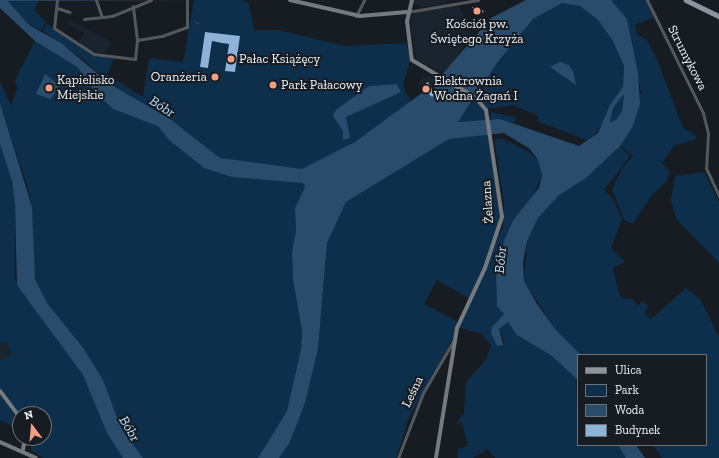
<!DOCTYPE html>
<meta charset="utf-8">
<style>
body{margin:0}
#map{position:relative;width:719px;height:458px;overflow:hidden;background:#161c22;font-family:"Zilla Slab",serif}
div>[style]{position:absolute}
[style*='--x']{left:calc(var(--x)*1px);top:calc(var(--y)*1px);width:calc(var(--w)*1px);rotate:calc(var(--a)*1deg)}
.built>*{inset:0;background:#1a242f}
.green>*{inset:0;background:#0e2f4c}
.water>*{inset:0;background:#2a4c6c}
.stream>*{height:1px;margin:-0.5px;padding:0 0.5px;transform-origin:0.5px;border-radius:0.5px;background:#2a4c6c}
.building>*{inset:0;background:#8eb3d8}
.street>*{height:3px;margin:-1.5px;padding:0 1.5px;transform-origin:1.5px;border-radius:1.5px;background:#54575b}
.secondary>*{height:4px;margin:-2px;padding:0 2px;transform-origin:2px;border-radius:2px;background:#757a7f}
.primary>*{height:4.5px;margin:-2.25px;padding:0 2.25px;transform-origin:2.25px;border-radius:2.25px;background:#8e949b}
.dots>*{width:11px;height:11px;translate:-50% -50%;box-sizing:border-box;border:2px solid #161c22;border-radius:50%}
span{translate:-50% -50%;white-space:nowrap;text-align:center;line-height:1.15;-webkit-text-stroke:4px #161c22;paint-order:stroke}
.poi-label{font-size:13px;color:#eff3f7}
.left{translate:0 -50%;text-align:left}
.right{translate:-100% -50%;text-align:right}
.street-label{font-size:13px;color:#eff3f7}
.water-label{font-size:14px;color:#bbdcfe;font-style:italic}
.legend{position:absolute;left:577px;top:354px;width:130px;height:92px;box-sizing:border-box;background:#161c22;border:1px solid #6d7277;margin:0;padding:5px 7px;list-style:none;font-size:12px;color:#eff3f7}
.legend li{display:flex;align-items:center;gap:8px;height:20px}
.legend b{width:20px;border:1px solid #6d7277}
.north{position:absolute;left:12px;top:406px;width:40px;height:40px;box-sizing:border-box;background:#161c22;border:1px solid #6d7277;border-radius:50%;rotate:344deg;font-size:11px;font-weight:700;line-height:16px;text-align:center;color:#eff3f7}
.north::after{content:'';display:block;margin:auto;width:14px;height:18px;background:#f39f83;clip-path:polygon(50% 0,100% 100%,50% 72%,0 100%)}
</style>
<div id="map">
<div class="built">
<i style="clip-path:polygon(415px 0,447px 0,446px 4px,424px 7px,413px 4px)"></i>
<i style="clip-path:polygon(459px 6px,468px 30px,474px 33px,444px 74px,416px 59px,410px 21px,415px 12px)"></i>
<i style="clip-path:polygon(69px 20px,111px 42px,105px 53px,91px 51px,79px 43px,85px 33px,67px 23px)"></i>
<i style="clip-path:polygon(422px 76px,439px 78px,432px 84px,438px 92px,432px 97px,419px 85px)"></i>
<i style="clip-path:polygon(0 342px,6px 342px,12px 355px,0 360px)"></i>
</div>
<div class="green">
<i style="clip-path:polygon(7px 0,39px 0,34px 10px,46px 22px,41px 30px,29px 25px)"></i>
<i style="clip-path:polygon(evenodd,194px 0,242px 0,249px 3px,254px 30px,278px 30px,344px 46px,407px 43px,410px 61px,403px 85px,411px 103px,355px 142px,309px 167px,302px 169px,232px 161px,220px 158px,170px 119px,110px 84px,84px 60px,43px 31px,47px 24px,91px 53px,114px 58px,107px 74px,143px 97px,149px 58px,183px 62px,194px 0,205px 32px,240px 37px,235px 72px,225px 71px,229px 44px,222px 43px,212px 41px,209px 68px,200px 67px,205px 32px)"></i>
<i style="clip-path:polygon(611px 0,646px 0,654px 17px,635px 25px,637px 34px,647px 40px,658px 62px,683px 128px,695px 135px,696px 139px,674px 146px,662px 163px,670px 172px,666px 182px,652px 195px,633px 224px,624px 220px,612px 189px,623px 167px,633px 156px,620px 145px,632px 128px,641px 92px,627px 19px)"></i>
<i style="clip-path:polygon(562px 3px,580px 6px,598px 20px,613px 41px,624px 66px,623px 87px,606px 114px,604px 122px,589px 141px,537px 121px,539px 116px,513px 105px,488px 109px,475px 94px,497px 63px,533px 19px)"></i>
<i style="clip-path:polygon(35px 41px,77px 67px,95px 92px,158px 126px,169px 140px,204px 168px,232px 177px,303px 182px,305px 187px,295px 208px,296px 231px,292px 252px,293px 279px,302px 331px,301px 349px,287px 411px,258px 458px,143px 458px,121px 428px,103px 380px,84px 349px,47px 303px,33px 274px,32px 207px,28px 189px,0 103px,0 81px,11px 106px,17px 88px,15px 80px)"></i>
<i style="clip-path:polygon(624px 94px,622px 111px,616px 120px,610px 122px,613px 108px)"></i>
<i style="clip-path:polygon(474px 100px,483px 109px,486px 120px,458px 122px)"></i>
<i style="clip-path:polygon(491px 112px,516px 117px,514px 123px,491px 119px)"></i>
<i style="clip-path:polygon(488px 134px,500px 219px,484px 268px,469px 298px,437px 280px,424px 304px,458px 322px,452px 340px,409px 418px,396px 458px,279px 458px,289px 444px,305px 403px,318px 349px,327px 243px,346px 202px,449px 139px)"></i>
<i style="clip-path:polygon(494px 139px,503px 139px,529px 152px,538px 160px,542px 175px,533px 197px,513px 220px,499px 253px,496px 273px,497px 306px,504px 314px,492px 327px,496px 343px,497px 346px,504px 342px,499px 329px,508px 322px,517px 335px,552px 356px,576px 377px,578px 445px,618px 445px,626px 458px,495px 458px,488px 449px,473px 458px,458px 458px,458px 449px,468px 446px,462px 423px,457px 423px,464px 413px,466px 382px,486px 360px,491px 345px,480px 333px,459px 328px,503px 226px,504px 203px)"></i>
<i style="clip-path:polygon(0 144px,12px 181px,15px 204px,15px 280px,83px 375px,107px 433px,123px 458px,44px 458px,32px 451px,28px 438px,44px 438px,44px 414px,20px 414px,20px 430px,0 420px,0 360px,12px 355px,6px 342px,0 342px)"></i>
<i style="clip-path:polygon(620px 146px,630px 156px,604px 190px,614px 200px,622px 219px,611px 248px,625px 262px,613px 268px,619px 294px,624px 299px,633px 299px,637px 306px,643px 301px,648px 306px,645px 313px,651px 319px,686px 288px,700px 299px,719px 337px,719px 458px,662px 458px,653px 445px,706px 445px,706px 355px,581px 355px,555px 329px,524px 281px,527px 241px,538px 218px,558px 196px,586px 178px)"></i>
<i style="clip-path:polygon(704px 172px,719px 202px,719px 263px,676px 219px,671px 200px,675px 176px)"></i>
</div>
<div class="water">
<i style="clip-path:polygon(evenodd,0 0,7px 0,29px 25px,61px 43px,110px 84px,170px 119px,220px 158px,302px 169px,355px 142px,426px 90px,432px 97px,438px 92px,433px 85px,491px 18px,526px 0,611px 0,627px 19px,638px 73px,640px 104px,632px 128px,620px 146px,586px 178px,558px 196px,538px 218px,527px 241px,523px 262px,524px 281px,537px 304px,555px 329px,581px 355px,578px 355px,578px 380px,552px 356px,517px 335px,508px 322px,499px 329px,503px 345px,497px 346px,491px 333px,492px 327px,504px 314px,497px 306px,496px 273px,499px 253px,513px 220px,539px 188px,542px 175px,538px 160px,530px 149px,504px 133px,449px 139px,346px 202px,327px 243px,318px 349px,305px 403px,289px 444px,279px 458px,258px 458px,287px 411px,301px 349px,302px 331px,293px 279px,292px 252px,296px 231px,295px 208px,305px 187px,303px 183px,232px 177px,204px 168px,169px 140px,158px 126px,113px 109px,95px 92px,77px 67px,35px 41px,0 8px,0 0,562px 3px,580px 6px,598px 20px,613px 41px,624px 66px,623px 87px,610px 105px,598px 133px,579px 146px,500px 119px,458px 122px,497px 63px,533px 19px,562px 3px,0 0,624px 94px,622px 111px,616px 120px,610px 122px,613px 108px,624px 94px)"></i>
<i style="clip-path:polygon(560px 62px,569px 65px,573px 71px,576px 85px,550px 67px)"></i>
<i style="clip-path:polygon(45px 74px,59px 85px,51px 99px,36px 94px)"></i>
<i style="clip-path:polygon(397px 84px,401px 92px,346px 117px,350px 138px,343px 140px,343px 131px,333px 116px,336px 110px,369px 86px)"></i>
<i style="clip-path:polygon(0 103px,32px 207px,35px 279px,47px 303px,84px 349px,103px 380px,121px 428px,143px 458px,123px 458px,107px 433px,83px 375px,17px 285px,15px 204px,12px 181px,0 144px)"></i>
<i style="clip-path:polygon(618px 445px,636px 445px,645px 458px,626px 458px)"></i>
</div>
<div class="stream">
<i style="--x:195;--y:21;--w:4;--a:34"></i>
</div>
<div class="building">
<i style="clip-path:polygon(472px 7px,480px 7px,484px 12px,473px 15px)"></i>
<i style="clip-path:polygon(205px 32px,240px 36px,235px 72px,225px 71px,229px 44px,222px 43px,212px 41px,208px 68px,200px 67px)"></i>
<i style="clip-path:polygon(428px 82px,435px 94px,432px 97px,421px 87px)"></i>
</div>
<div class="street">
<i style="--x:57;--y:0;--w:28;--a:96"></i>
<i style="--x:54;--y:28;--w:48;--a:33"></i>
<i style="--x:94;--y:54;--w:41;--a:7"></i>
<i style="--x:135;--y:59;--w:19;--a:-84"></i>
<i style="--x:137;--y:40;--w:34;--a:-97"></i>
<i style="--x:96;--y:0;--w:18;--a:71"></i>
<i style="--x:647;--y:0;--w:126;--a:63.6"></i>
<i style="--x:703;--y:113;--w:21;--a:76"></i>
<i style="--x:708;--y:133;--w:35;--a:93"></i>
<i style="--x:706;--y:168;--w:31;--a:65"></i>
<i style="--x:57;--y:8;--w:13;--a:18"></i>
<i style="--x:407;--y:12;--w:72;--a:-9.6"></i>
<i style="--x:356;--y:16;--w:18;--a:-63"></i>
<i style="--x:84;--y:19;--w:28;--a:-6"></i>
<i style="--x:112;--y:16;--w:42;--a:-22.3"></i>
<i style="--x:137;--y:40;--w:25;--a:-9"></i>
<i style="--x:162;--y:36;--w:27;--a:-20"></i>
<i style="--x:187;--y:27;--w:27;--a:-90"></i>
<i style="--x:398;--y:458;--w:70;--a:-69"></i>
<i style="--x:423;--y:393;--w:61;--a:-59.7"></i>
</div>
<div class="secondary">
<i style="--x:290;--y:0;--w:72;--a:12.9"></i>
<i style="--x:360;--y:16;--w:47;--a:-4.9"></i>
<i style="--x:412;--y:0;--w:22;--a:103"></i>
<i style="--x:407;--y:21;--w:39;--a:83"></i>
<i style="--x:412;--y:60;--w:74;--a:30.7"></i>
<i style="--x:476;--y:98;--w:16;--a:50"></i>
<i style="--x:486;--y:110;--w:108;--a:81.5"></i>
<i style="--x:502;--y:217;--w:54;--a:108.4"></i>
<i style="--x:485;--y:268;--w:66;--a:115"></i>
<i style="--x:457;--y:328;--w:132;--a:99.2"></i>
<i style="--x:0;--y:391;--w:34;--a:53"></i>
<i style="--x:0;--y:442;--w:39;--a:24"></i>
<i style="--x:23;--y:450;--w:12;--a:-81"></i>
</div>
<div class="primary">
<i style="--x:686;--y:0;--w:37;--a:26"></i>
</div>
<div class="dots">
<i style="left:477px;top:11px;background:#f39f83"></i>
<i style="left:231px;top:59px;background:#f39f83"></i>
<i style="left:215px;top:77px;background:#f39f83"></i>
<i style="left:273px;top:85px;background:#f39f83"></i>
<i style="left:49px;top:88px;background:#f39f83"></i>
<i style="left:426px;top:89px;background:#f39f83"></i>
</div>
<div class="poi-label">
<span style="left:477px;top:32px">Kościół pw.<br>Świętego Krzyża</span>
<span class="left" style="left:239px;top:59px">Pałac Książęcy</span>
<span class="right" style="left:207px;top:77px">Oranżeria</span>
<span class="left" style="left:57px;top:88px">Kąpielisko<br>Miejskie</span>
<span class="left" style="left:434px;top:89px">Elektrownia<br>Wodna Żagań I</span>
<span class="left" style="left:281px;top:85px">Park Pałacowy</span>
</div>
<div class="street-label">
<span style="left:687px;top:58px;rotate:63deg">Strumykowa</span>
<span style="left:488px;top:202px;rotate:-94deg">Żelazna</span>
<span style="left:413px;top:392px;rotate:-64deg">Leśna</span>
</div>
<div class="water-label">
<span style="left:162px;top:107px;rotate:33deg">Bóbr</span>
<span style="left:501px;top:260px;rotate:-85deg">Bóbr</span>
<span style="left:129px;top:429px;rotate:59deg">Bóbr</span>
</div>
<ul class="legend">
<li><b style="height:5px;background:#8e949b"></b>Ulica</li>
<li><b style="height:11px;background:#0e2f4c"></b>Park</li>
<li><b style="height:11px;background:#2a4c6c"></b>Woda</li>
<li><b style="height:11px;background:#8eb3d8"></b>Budynek</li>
</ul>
<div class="north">N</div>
</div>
